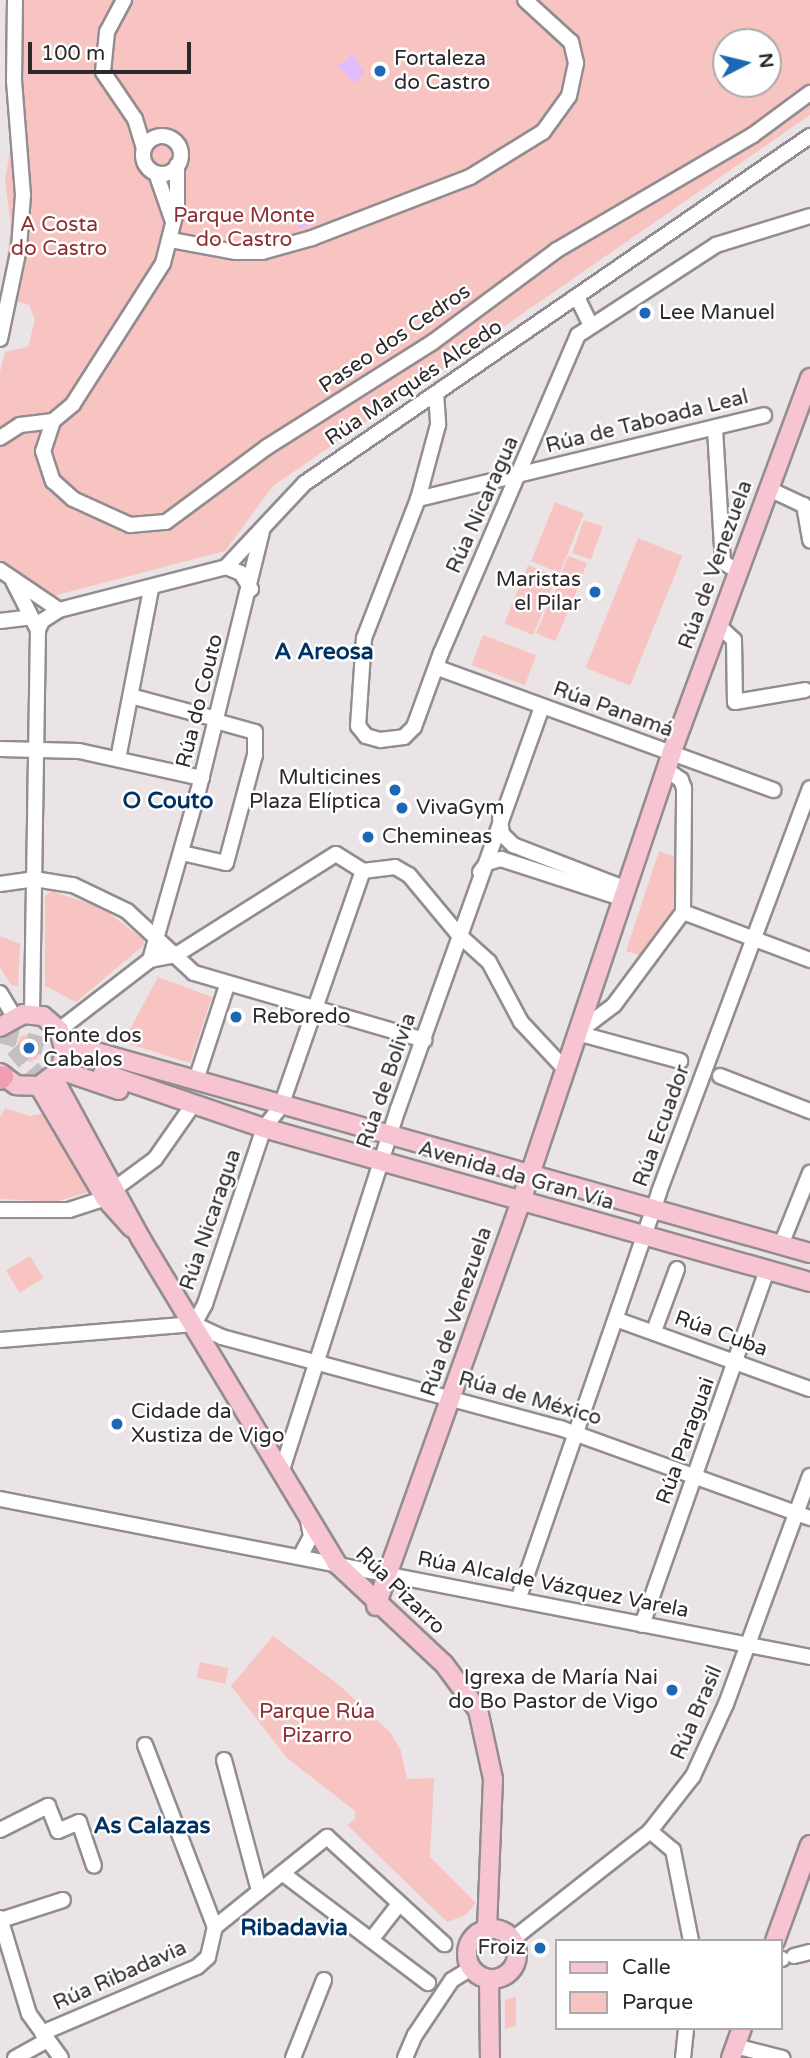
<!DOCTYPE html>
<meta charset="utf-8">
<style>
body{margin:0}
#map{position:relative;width:810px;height:2058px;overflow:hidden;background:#ebe4e7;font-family:"Varela Round",sans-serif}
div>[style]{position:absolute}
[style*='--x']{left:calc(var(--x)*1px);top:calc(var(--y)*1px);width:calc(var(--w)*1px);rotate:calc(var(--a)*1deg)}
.green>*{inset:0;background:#f7c4c1;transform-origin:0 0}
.water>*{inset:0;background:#dfbcfd}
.round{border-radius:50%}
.major-tunnel>*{height:18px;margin-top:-9px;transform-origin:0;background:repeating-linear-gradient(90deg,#c5bfc1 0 18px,transparent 0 27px)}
.roads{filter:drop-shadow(2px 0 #938c90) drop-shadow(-2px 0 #938c90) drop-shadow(0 2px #938c90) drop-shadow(0 -2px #938c90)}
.minor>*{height:14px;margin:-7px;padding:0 7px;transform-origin:7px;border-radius:7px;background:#fff}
.minor>.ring{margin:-7px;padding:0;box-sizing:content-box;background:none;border:14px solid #fff;border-radius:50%}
.major>*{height:18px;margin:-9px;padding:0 9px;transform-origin:9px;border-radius:9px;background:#f7c5d1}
.major>.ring{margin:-9px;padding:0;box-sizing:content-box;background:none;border:18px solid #f7c5d1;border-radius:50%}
.highway>*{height:21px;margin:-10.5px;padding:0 10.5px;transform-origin:10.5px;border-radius:10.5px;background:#f29eb2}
.dots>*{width:19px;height:19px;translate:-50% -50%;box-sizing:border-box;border:4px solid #fff;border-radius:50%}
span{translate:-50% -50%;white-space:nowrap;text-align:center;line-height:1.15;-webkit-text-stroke:5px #fff;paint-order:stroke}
.poi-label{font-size:21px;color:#2c292a}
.left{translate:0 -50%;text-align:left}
.right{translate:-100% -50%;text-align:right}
.park-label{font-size:21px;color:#8c2f31}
.street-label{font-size:21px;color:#2c292a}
.neighbourhood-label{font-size:23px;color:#013264;font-weight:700}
.legend{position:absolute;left:555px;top:1939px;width:228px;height:91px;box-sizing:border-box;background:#fff;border:2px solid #aba9aa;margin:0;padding:9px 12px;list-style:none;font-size:21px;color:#2c292a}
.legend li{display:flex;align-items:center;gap:14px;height:35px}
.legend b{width:35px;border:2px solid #aba9aa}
.north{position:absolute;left:712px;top:28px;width:70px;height:70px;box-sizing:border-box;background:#fff;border:2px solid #aba9aa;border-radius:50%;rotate:83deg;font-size:19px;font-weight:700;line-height:28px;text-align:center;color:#2c292a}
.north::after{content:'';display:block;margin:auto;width:24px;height:32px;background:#1c67b6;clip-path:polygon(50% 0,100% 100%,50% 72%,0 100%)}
.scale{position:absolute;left:28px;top:42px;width:163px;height:32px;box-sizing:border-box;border:4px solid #2c292a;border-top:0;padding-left:9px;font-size:21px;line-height:24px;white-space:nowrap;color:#2c292a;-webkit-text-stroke:5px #fff;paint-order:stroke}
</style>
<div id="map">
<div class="green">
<i style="clip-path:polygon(evenodd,10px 0,810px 0,810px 115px,273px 486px,225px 551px,49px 597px,0 581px,0 372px,5px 352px,28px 347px,35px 320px,29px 305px,2px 297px,11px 225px,5px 180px,13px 134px,10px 0,726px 42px,768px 42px,768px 84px,726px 84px,726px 42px)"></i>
<i style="left:555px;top:502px;width:31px;height:64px;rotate:22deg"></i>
<i style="left:584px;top:520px;width:20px;height:35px;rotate:20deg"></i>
<i style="left:638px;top:538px;width:48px;height:140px;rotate:22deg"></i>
<i style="left:568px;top:556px;width:20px;height:42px;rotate:20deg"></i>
<i style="left:528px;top:565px;width:31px;height:63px;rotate:22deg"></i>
<i style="left:550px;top:600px;width:21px;height:36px;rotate:23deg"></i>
<i style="left:483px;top:635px;width:57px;height:32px;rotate:21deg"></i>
<i style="clip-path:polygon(659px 851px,676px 857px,676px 900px,669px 921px,642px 956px,626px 951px)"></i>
<i style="clip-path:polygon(51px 891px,101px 907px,144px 940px,144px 945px,76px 1002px,45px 986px,45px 896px)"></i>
<i style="clip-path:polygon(0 936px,20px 944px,18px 986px,11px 985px,0 967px)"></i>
<i style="clip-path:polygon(158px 977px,212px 997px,190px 1063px,123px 1042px)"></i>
<i style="clip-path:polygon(28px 1034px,39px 1038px,43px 1046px,38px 1058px,31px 1062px,22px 1060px,15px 1049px,20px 1037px)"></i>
<i style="clip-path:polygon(5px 1108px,30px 1116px,47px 1113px,92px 1191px,55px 1202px,0 1199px,0 1117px)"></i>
<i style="left:30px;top:1256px;width:26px;height:28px;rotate:59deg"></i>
<i style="clip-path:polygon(273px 1636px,339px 1685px,390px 1732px,401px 1751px,407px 1779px,434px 1778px,430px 1857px,476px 1903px,466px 1915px,447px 1922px,347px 1825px,355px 1819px,355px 1811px,287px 1758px,231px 1686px)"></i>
<i style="left:200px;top:1662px;width:29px;height:16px;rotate:12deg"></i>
<i style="clip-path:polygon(516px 1996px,516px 2026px,505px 2029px,505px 2000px)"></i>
</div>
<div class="water">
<i style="clip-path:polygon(351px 52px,364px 72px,355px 83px,337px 65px,348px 60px)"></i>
<i style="clip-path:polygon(310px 208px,315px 223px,299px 228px,293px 209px)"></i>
<i class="round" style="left:21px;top:1040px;width:16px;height:16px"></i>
</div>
<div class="major-tunnel">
<i style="--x:0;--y:1034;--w:109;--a:15.9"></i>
<i style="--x:14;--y:1048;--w:59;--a:49.8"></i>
</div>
<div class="roads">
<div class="minor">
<i style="--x:124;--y:0;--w:36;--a:118"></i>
<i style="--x:107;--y:32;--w:40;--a:95.7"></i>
<i style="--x:103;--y:72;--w:57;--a:55.8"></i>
<i style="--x:135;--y:119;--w:30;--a:73"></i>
<i class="ring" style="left:143px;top:136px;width:24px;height:24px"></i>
<i style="--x:156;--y:173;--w:49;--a:70.8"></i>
<i style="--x:171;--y:240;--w:66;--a:10.5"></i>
<i style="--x:236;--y:252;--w:26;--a:0"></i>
<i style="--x:262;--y:252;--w:52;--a:-15.6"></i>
<i style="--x:312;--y:238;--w:169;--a:-21.1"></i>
<i style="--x:470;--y:177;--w:86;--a:-31.7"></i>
<i style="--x:543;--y:132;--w:44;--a:-54.2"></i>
<i style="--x:569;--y:96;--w:34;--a:-78"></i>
<i style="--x:576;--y:63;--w:22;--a:-103"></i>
<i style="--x:571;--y:42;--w:62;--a:-137.6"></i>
<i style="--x:577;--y:297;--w:32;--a:64"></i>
<i style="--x:0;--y:339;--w:93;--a:-78.2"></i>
<i style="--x:19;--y:248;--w:53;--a:-85.7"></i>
<i style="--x:23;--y:195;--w:114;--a:-94.5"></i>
<i style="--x:14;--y:81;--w:81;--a:-89.3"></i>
<i style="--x:436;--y:393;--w:32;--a:86"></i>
<i style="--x:438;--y:425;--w:77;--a:105.1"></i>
<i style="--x:418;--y:499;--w:149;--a:111.2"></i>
<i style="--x:364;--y:638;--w:88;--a:93.9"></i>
<i style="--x:358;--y:726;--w:13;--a:51"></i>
<i style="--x:366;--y:736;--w:15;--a:16"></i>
<i style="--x:380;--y:740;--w:24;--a:-7"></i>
<i style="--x:404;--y:737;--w:14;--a:-45"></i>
<i style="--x:414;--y:727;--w:79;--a:-70"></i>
<i style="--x:441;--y:653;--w:346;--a:-66.7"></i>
<i style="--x:578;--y:335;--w:165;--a:-33.1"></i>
<i style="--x:716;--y:245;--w:98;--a:-17.1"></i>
<i style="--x:53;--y:421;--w:32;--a:108"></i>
<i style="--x:43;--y:451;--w:32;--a:72"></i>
<i style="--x:53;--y:481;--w:27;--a:42"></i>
<i style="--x:73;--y:499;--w:63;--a:24.5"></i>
<i style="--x:130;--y:525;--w:36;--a:-5"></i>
<i style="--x:166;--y:522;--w:126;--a:-36.6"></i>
<i style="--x:267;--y:447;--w:196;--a:-32.3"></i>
<i style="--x:433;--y:342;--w:154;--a:-36.6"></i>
<i style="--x:557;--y:250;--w:227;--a:-30.4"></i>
<i style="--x:753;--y:135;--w:71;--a:-36.4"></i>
<i style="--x:715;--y:429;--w:133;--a:86.6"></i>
<i style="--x:723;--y:562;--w:20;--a:33"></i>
<i style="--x:0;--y:438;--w:24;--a:-33"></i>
<i style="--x:20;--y:425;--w:33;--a:-7"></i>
<i style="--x:53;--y:421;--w:26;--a:-40"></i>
<i style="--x:73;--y:404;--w:167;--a:-57.4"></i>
<i style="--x:163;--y:263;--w:57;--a:-75.7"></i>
<i style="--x:177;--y:208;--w:43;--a:-90"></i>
<i style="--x:769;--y:489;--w:38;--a:25"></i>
<i style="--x:804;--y:505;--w:36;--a:80"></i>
<i style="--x:418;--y:499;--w:356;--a:-13.6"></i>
<i style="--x:226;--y:567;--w:16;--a:22"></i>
<i style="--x:241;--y:573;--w:19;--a:58"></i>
<i style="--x:0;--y:570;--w:71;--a:34.1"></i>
<i style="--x:13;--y:581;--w:55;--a:63"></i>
<i style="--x:38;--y:630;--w:384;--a:90.9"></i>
<i style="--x:0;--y:621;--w:31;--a:-7"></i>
<i style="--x:718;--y:625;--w:22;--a:43"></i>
<i style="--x:734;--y:640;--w:62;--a:89.1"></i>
<i style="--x:735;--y:702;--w:71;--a:-9.7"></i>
<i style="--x:38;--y:630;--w:10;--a:-66"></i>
<i style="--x:42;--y:621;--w:20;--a:-33"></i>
<i style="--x:59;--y:610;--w:172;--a:-14.4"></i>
<i style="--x:226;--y:567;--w:115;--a:-46.8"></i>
<i style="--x:305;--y:483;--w:613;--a:-34.49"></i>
<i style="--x:438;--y:668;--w:357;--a:20"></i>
<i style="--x:131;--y:696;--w:88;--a:15.1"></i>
<i style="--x:0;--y:749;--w:79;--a:1.5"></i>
<i style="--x:79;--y:751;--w:126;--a:12.4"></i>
<i style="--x:118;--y:759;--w:172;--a:-79"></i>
<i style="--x:500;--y:818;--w:16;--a:83"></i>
<i style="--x:502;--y:834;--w:16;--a:45"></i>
<i style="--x:513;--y:845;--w:122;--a:21.1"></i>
<i style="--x:182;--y:853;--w:45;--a:12.8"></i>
<i style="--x:226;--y:863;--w:112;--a:-75"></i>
<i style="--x:255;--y:755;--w:23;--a:-90"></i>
<i style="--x:255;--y:732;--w:41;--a:-164.6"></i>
<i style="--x:480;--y:872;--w:11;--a:-52"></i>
<i style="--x:487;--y:863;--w:15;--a:-16"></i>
<i style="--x:501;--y:859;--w:129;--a:18"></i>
<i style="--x:0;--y:884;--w:34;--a:-8"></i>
<i style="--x:34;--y:879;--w:39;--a:9"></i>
<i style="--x:73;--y:885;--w:60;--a:25.7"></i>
<i style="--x:127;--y:911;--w:91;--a:42.8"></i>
<i style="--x:194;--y:973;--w:240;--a:16.2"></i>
<i style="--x:683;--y:912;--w:136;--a:20.7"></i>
<i style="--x:150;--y:960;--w:175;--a:-74.1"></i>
<i style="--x:198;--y:792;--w:268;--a:-76.2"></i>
<i style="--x:0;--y:993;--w:27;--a:59"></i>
<i style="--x:59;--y:1030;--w:115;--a:-37.6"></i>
<i style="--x:150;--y:960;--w:26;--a:-11"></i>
<i style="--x:176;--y:955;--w:189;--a:-32.3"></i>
<i style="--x:336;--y:854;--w:32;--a:32"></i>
<i style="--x:363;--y:871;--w:32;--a:-7"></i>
<i style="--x:395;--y:867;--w:16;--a:30"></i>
<i style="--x:409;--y:875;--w:78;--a:50.2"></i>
<i style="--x:459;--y:935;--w:40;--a:42"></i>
<i style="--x:489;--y:962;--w:68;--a:61.9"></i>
<i style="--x:521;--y:1022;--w:64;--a:46.9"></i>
<i style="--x:577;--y:1033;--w:46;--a:-37.1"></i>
<i style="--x:614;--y:1005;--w:116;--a:-53.4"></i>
<i style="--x:683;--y:912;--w:124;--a:-89.5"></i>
<i style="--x:684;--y:788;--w:9;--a:-111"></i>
<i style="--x:681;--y:780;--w:19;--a:-144"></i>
<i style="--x:577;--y:1033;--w:107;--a:15.2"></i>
<i style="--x:720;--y:1076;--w:97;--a:21.3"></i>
<i style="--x:197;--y:1077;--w:97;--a:-71.9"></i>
<i style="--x:117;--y:1187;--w:47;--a:-36.4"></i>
<i style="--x:155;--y:1159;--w:61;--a:-55"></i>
<i style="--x:0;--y:1210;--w:69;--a:0"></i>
<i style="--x:69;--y:1210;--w:38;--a:-18"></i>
<i style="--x:781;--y:1245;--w:78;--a:-68.1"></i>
<i style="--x:618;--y:1320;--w:204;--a:19.8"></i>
<i style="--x:194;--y:1324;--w:23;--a:-61"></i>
<i style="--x:205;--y:1304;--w:186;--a:-71.5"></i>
<i style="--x:264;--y:1128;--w:28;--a:-52"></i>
<i style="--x:281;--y:1106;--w:249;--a:-70.8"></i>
<i style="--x:654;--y:1331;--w:66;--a:-69.6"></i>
<i style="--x:0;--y:1340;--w:195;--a:-4.7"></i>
<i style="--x:194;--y:1324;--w:31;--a:25"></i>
<i style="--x:222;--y:1337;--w:350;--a:15.1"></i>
<i style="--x:560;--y:1428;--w:266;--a:19.8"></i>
<i style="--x:281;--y:1473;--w:382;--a:-72.2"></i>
<i style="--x:398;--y:1109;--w:427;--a:-70.3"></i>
<i style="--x:0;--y:1499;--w:825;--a:11.04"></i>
<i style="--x:300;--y:1557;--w:24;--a:-62"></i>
<i style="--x:311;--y:1536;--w:15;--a:-101"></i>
<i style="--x:518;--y:1600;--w:432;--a:-70.9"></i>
<i style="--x:659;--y:1192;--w:431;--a:-69.5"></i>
<i style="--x:642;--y:1625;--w:376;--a:-70.6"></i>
<i style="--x:145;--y:1745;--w:195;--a:69"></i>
<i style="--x:224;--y:1760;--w:136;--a:75"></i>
<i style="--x:0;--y:1830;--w:54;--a:-26.6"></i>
<i style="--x:48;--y:1806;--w:27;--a:68"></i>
<i style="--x:58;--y:1831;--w:23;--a:-23"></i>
<i style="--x:79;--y:1822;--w:46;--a:71.2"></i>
<i style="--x:650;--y:1831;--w:30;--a:40"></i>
<i style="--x:673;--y:1850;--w:93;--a:78.8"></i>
<i style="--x:282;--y:1873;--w:183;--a:37"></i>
<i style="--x:0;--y:1918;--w:100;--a:73.2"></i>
<i style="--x:29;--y:2014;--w:54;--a:54"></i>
<i style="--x:1;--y:1920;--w:65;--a:-17.9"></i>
<i style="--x:513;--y:1939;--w:174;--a:-38.2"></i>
<i style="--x:650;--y:1831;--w:70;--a:-52"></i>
<i style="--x:693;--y:1776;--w:79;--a:-65.4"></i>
<i style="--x:726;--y:1704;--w:243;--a:-69.8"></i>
<i style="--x:371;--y:1940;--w:46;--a:-52.1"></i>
<i style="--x:794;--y:1956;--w:16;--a:-14"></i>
<i style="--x:780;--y:1959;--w:2;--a:0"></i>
<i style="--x:42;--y:2033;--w:168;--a:-23.1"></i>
<i style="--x:197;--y:1967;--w:15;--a:-42"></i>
<i style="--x:208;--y:1957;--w:31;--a:-77"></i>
<i style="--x:215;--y:1927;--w:144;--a:-38.8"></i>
<i style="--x:327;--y:1837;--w:159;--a:42.4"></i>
<i style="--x:735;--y:2046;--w:49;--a:14.3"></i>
<i style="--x:15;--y:2058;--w:37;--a:-29"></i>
<i style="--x:293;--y:2058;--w:84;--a:-68.3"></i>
<i style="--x:405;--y:2058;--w:25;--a:-67"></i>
<i style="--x:415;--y:2035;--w:66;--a:-56.1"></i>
<i style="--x:452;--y:1980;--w:22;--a:-32"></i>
<i style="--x:683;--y:2058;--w:30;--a:-84"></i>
</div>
<div class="major">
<i style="--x:0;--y:1027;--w:26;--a:-29"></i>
<i style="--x:23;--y:1014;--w:20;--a:6"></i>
<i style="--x:43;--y:1016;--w:21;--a:41"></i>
<i style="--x:59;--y:1030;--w:23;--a:75"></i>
<i style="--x:65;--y:1052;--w:19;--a:106"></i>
<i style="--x:60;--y:1070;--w:26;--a:143"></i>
<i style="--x:39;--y:1086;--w:23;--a:-178"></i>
<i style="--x:16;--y:1085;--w:20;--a:-143"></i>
<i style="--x:64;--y:1043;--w:775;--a:15.72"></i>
<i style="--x:60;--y:1070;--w:62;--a:18.7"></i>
<i style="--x:103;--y:1073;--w:170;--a:18.9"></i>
<i style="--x:264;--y:1128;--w:567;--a:15.75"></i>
<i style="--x:53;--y:1077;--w:184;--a:61.5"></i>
<i style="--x:141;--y:1239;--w:380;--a:58.9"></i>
<i style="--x:337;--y:1564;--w:146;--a:43.1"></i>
<i style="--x:444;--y:1664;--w:57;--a:53.5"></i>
<i style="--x:478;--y:1710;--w:71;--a:77.7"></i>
<i style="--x:493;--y:1779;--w:150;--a:92.3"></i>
<i style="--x:39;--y:1086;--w:130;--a:59.5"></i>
<i style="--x:105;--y:1198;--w:40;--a:48"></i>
<i style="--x:376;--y:1606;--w:430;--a:-70.3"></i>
<i style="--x:521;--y:1201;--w:471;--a:-71.4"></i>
<i style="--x:671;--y:754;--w:401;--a:-69.7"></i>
<i class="ring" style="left:467px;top:1929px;width:32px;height:32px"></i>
<i style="--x:775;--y:1941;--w:102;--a:-70"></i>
<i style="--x:489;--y:1979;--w:79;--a:89.3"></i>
<i style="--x:731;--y:2058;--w:32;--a:-70"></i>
</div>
<div class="highway">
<i style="--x:0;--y:1078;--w:3;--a:-45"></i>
</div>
</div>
<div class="dots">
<i style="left:380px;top:71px;background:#1c67b6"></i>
<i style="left:645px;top:313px;background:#1c67b6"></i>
<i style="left:595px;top:592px;background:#1c67b6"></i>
<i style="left:395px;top:790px;background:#1c67b6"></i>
<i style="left:402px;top:808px;background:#1c67b6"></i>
<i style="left:368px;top:837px;background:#1c67b6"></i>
<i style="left:236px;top:1017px;background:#1c67b6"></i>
<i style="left:29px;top:1048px;background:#1c67b6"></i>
<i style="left:117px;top:1424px;background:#1c67b6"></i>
<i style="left:672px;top:1690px;background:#1c67b6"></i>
<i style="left:540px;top:1948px;background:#1c67b6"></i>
</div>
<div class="poi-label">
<span class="left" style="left:394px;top:71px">Fortaleza<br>do Castro</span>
<span class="left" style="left:659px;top:313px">Lee Manuel</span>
<span class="right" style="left:581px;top:592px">Maristas<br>el Pilar</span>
<span class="right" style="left:381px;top:790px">Multicines<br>Plaza Elíptica</span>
<span class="left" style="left:416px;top:808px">VivaGym</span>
<span class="left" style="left:382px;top:837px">Chemineas</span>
<span class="left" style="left:252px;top:1017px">Reboredo</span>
<span class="left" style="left:43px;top:1048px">Fonte dos<br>Cabalos</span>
<span class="left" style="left:131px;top:1424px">Cidade da<br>Xustiza de Vigo</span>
<span class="right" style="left:658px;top:1690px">Igrexa de María Nai<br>do Bo Pastor de Vigo</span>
<span class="right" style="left:526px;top:1948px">Froiz</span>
</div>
<div class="park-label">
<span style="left:244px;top:228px">Parque Monte<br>do Castro</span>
<span style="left:59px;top:237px">A Costa<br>do Castro</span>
<span style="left:317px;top:1724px">Parque Rúa<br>Pizarro</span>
</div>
<div class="street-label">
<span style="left:395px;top:339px;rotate:-34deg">Paseo dos Cedros</span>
<span style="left:414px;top:383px;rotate:-34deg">Rúa Marqués Alcedo</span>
<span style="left:647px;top:422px;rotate:-14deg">Rúa de Taboada Leal</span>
<span style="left:483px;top:505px;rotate:-66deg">Rúa Nicaragua</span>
<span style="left:716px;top:565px;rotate:-70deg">Rúa de Venezuela</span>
<span style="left:200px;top:701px;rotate:-76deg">Rúa do Couto</span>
<span style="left:613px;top:710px;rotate:20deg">Rúa Panamá</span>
<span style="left:387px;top:1081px;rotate:-71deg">Rúa de Bolivia</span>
<span style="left:662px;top:1126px;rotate:-70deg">Rúa Ecuador</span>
<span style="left:516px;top:1176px;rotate:16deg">Avenida da Gran Vía</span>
<span style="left:211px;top:1220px;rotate:-71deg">Rúa Nicaragua</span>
<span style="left:457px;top:1312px;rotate:-71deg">Rúa de Venezuela</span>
<span style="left:721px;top:1334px;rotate:20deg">Rúa Cuba</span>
<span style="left:530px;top:1399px;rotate:16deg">Rúa de México</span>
<span style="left:686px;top:1441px;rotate:-70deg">Rúa Paraguai</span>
<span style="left:553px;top:1585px;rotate:11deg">Rúa Alcalde Vázquez Varela</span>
<span style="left:400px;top:1591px;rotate:44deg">Rúa Pizarro</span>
<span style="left:697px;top:1713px;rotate:-67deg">Rúa Brasil</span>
<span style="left:120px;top:1976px;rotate:-24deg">Rúa Ribadavia</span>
</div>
<div class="neighbourhood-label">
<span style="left:324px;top:652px">A Areosa</span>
<span style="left:168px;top:801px">O Couto</span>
<span style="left:152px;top:1826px">As Calazas</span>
<span style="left:294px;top:1928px">Ribadavia</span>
</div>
<ul class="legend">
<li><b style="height:9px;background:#f7c5d1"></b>Calle</li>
<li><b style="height:19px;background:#f7c4c1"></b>Parque</li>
</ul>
<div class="north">N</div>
<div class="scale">100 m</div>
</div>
